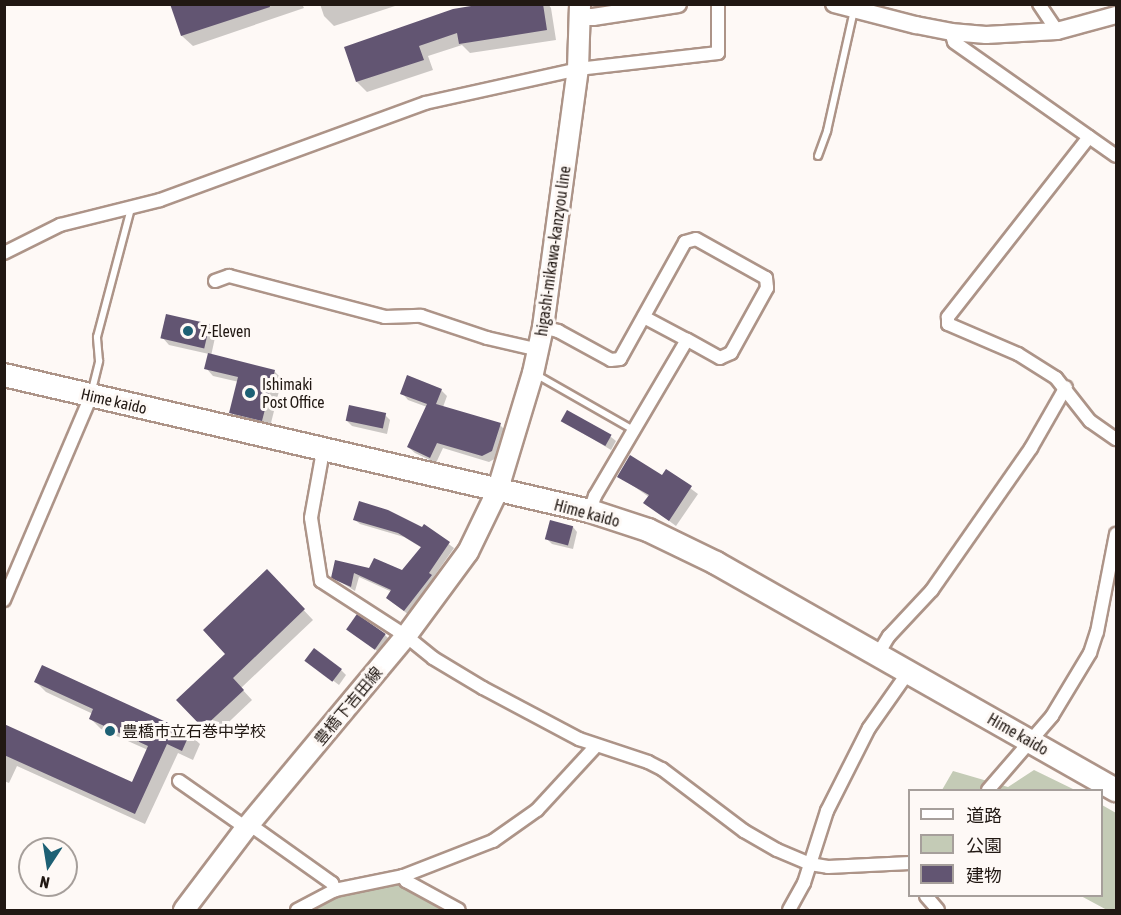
<!DOCTYPE html>
<meta charset="utf-8">
<style>
body{margin:0}
#map{position:relative;width:1121px;height:915px;overflow:hidden;background:#fef9f6;font-family:"Asap Condensed","Noto Sans JP",sans-serif}
div>[style]{position:absolute}
[style*='--x']{left:calc(var(--x)*1px);top:calc(var(--y)*1px);width:calc(var(--w)*1px);rotate:calc(var(--a)*1deg)}
.green>*{inset:0;background:#c4cbb6}
.shadow>*{inset:0;background:#0003}
.building>*{inset:0;background:#625572;transform-origin:0 0}
.roads{filter:drop-shadow(2px 0 #ad9488) drop-shadow(-2px 0 #ad9488) drop-shadow(0 2px #ad9488) drop-shadow(0 -2px #ad9488)}
.lane>*{height:6px;margin:-3px;padding:0 3px;transform-origin:3px;border-radius:3px;background:#fff}
.street>*{height:12px;margin:-6px;padding:0 6px;transform-origin:6px;border-radius:6px;background:#fff}
.secondary>*{height:16px;margin:-8px;padding:0 8px;transform-origin:8px;border-radius:8px;background:#fff}
.primary>*{height:20px;margin:-10px;padding:0 10px;transform-origin:10px;border-radius:10px;background:#fff}
.highway>*{height:22px;margin:-11px;padding:0 11px;transform-origin:11px;border-radius:11px;background:#fff}
.dots>*{width:16px;height:16px;translate:-50% -50%;box-sizing:border-box;border:3px solid #fef9f6;border-radius:50%}
span{translate:-50% -50%;white-space:nowrap;text-align:center;line-height:1.15;-webkit-text-stroke:6px #fef9f6;paint-order:stroke}
.street-label{font-size:16px;color:#211813}
.poi-label{font-size:16px;color:#211813}
.left{translate:0 -50%;text-align:left}
.frame{position:absolute;inset:0;border:6px solid #211813;pointer-events:none}
.legend{position:absolute;left:908px;top:789px;width:195px;height:108px;box-sizing:border-box;background:#fef9f6;border:2px solid #a69f9b;margin:0;padding:8px 10px;list-style:none;font-size:18px;color:#211813}
.legend li{display:flex;align-items:center;gap:12px;height:30px}
.legend b{width:30px;border:2px solid #a69f9b}
.north{position:absolute;left:18px;top:837px;width:60px;height:60px;box-sizing:border-box;background:#fef9f6;border:2px solid #a69f9b;border-radius:50%;rotate:192deg;font-size:16px;font-weight:700;line-height:24px;text-align:center;color:#211813}
.north::after{content:'';display:block;margin:auto;width:21px;height:27px;background:#1d6074;clip-path:polygon(50% 0,100% 100%,50% 72%,0 100%)}
</style>
<div id="map">
<div class="green">
<i style="clip-path:polygon(1034px 770px,1075px 790px,942px 790px,953px 771px,1008px 787px)"></i>
<i style="clip-path:polygon(1102px 805px,1116px 813px,1116px 910px,1107px 910px,1081px 896px,1102px 896px)"></i>
<i style="clip-path:polygon(399px 881px,450px 910px,304px 910px,340px 892px)"></i>
</div>
<div class="shadow">
<i style="clip-path:polygon(172px 4px,302px 4px,304px 8px,193px 46px,182px 36px)"></i>
<i style="clip-path:polygon(320px 4px,395px 4px,395px 6px,334px 26px,324px 16px)"></i>
<i style="clip-path:polygon(493px 4px,548px 4px,551px 8px,556px 40px,470px 53px,462px 45px,428px 56px,433px 70px,367px 92px,357px 82px,346px 48px)"></i>
<i style="clip-path:polygon(209px 325px,216px 333px,211px 356px,274px 371px,282px 379px,270px 427px,239px 420px,231px 412px,239px 382px,213px 376px,206px 368px,209px 354px,169px 345px,162px 337px)"></i>
<i style="clip-path:polygon(441px 390px,447px 396px,443px 407px,500px 425px,506px 431px,498px 457px,489px 462px,443px 448px,436px 463px,415px 453px,408px 447px,427px 407px,408px 400px,402px 393px)"></i>
<i style="clip-path:polygon(385px 415px,390px 420px,387px 434px,352px 426px,347px 421px)"></i>
<i style="clip-path:polygon(563px 421px,611px 437px,616px 441px,611px 450px)"></i>
<i style="clip-path:polygon(667px 471px,698px 494px,676px 526px,645px 503px,649px 497px,619px 476px,663px 477px)"></i>
<i style="clip-path:polygon(355px 520px,423px 529px,424px 526px,454px 548px,433px 578px,436px 581px,409px 615px,392px 602px,392px 592px,359px 577px,355px 591px,333px 577px,370px 570px,402px 572px,422px 548px,404px 537px,360px 524px)"></i>
<i style="clip-path:polygon(573px 527px,577px 532px,573px 549px,552px 544px,547px 539px)"></i>
<i style="clip-path:polygon(267px 571px,313px 620px,241px 688px,252px 700px,213px 737px,178px 700px,227px 654px)"></i>
<i style="clip-path:polygon(352px 633px,385px 635px,390px 640px,380px 653px)"></i>
<i style="clip-path:polygon(307px 661px,341px 670px,346px 675px,339px 685px)"></i>
<i style="clip-path:polygon(36px 682px,189px 734px,200px 744px,193px 760px,178px 753px,145px 824px,17px 766px,9px 783px,4px 781px,4px 726px,133px 784px,148px 750px,101px 729px,91px 719px,93px 714px,46px 692px)"></i>
</div>
<div class="building">
<i style="clip-path:polygon(170px 4px,269px 4px,270px 7px,181px 36px)"></i>
<i style="clip-path:polygon(483px 4px,543px 4px,547px 30px,459px 44px,457px 33px,419px 46px,424px 60px,356px 82px,344px 47px,453px 9px)"></i>
<i style="left:166px;top:314px;width:45px;height:25px;rotate:13deg"></i>
<i style="clip-path:polygon(208px 353px,275px 370px,262px 421px,229px 413px,238px 377px,204px 369px)"></i>
<i style="clip-path:polygon(407px 375px,442px 389px,436px 404px,501px 423px,492px 451px,482px 456px,437px 443px,430px 458px,407px 447px,427px 404px,400px 394px)"></i>
<i style="left:349px;top:405px;width:38px;height:16px;rotate:12deg"></i>
<i style="left:567px;top:410px;width:51px;height:13px;rotate:29deg"></i>
<i style="clip-path:polygon(630px 455px,662px 475px,666px 469px,692px 486px,669px 521px,643px 503px,649px 495px,617px 477px)"></i>
<i style="clip-path:polygon(359px 501px,388px 510px,422px 527px,424px 524px,450px 542px,429px 573px,432px 575px,404px 611px,386px 598px,391px 590px,354px 573px,351px 587px,331px 578px,335px 560px,369px 568px,374px 558px,402px 570px,421px 547px,398px 533px,353px 520px)"></i>
<i style="left:550px;top:520px;width:24px;height:20px;rotate:15deg"></i>
<i style="clip-path:polygon(267px 569px,305px 609px,233px 678px,244px 690px,203px 728px,176px 700px,225px 654px,203px 630px)"></i>
<i style="left:357px;top:614px;width:35px;height:19px;rotate:35deg"></i>
<i style="left:314px;top:648px;width:35px;height:16px;rotate:37deg"></i>
<i style="clip-path:polygon(42px 665px,190px 733px,182px 751px,167px 744px,135px 814px,4px 755px,4px 724px,132px 782px,148px 746px,89px 719px,93px 709px,34px 682px)"></i>
</div>
<div class="roads">
<div class="lane">
<i style="--x:818;--y:156;--w:27;--a:-70"></i>
<i style="--x:827;--y:131;--w:124;--a:-77.4"></i>
<i style="--x:537;--y:375;--w:113;--a:29.7"></i>
<i style="--x:92;--y:390;--w:30;--a:-76"></i>
<i style="--x:99;--y:361;--w:24;--a:-95"></i>
<i style="--x:97;--y:337;--w:133;--a:-75.2"></i>
</div>
<div class="street">
<i style="--x:1039;--y:4;--w:32;--a:56"></i>
<i style="--x:951;--y:32;--w:10;--a:73"></i>
<i style="--x:954;--y:42;--w:198;--a:35.1"></i>
<i style="--x:1089;--y:137;--w:229;--a:128.1"></i>
<i style="--x:948;--y:317;--w:7;--a:90"></i>
<i style="--x:948;--y:324;--w:76;--a:23.2"></i>
<i style="--x:1018;--y:354;--w:45;--a:32.3"></i>
<i style="--x:1056;--y:378;--w:55;--a:51.7"></i>
<i style="--x:1090;--y:421;--w:32;--a:35"></i>
<i style="--x:4;--y:253;--w:63;--a:-26.6"></i>
<i style="--x:60;--y:225;--w:103;--a:-14"></i>
<i style="--x:160;--y:200;--w:282;--a:-20.1"></i>
<i style="--x:425;--y:103;--w:157;--a:-12.5"></i>
<i style="--x:578;--y:69;--w:141;--a:-6.5"></i>
<i style="--x:718;--y:53;--w:49;--a:-90"></i>
<i style="--x:215;--y:281;--w:15;--a:-20"></i>
<i style="--x:229;--y:276;--w:161;--a:14.7"></i>
<i style="--x:385;--y:317;--w:36;--a:-2"></i>
<i style="--x:421;--y:316;--w:70;--a:18.4"></i>
<i style="--x:487;--y:338;--w:53;--a:13"></i>
<i style="--x:543;--y:327;--w:16;--a:15"></i>
<i style="--x:558;--y:331;--w:60;--a:28.7"></i>
<i style="--x:611;--y:360;--w:9;--a:-6"></i>
<i style="--x:620;--y:359;--w:134;--a:-60.9"></i>
<i style="--x:685;--y:242;--w:11;--a:-15"></i>
<i style="--x:696;--y:239;--w:80;--a:29.1"></i>
<i style="--x:766;--y:278;--w:10;--a:84"></i>
<i style="--x:767;--y:288;--w:74;--a:119"></i>
<i style="--x:731;--y:353;--w:12;--a:156"></i>
<i style="--x:720;--y:358;--w:38;--a:-151"></i>
<i style="--x:323;--y:451;--w:68;--a:100.2"></i>
<i style="--x:311;--y:518;--w:64;--a:81"></i>
<i style="--x:321;--y:581;--w:101;--a:32.9"></i>
<i style="--x:406;--y:636;--w:35;--a:39"></i>
<i style="--x:433;--y:658;--w:58;--a:31"></i>
<i style="--x:483;--y:688;--w:109;--a:28"></i>
<i style="--x:579;--y:739;--w:73;--a:18.4"></i>
<i style="--x:648;--y:762;--w:16;--a:27"></i>
<i style="--x:662;--y:769;--w:103;--a:37.1"></i>
<i style="--x:744;--y:831;--w:38;--a:30"></i>
<i style="--x:777;--y:850;--w:36;--a:23"></i>
<i style="--x:810;--y:864;--w:18;--a:9"></i>
<i style="--x:828;--y:867;--w:82;--a:-2.8"></i>
<i style="--x:590;--y:511;--w:16;--a:-72"></i>
<i style="--x:595;--y:496;--w:181;--a:-59.5"></i>
<i style="--x:687;--y:340;--w:49;--a:-151.9"></i>
<i style="--x:4;--y:600;--w:222;--a:-66.9"></i>
<i style="--x:878;--y:654;--w:21;--a:-59"></i>
<i style="--x:889;--y:636;--w:63;--a:-46.9"></i>
<i style="--x:932;--y:590;--w:173;--a:-55.1"></i>
<i style="--x:1031;--y:448;--w:70;--a:-60.2"></i>
<i style="--x:179;--y:781;--w:82;--a:35"></i>
<i style="--x:988;--y:790;--w:98;--a:-49.1"></i>
<i style="--x:1052;--y:716;--w:74;--a:-58.9"></i>
<i style="--x:1090;--y:653;--w:22;--a:-72"></i>
<i style="--x:1097;--y:632;--w:100;--a:-79"></i>
<i style="--x:249;--y:824;--w:102;--a:35.4"></i>
<i style="--x:332;--y:883;--w:8;--a:67"></i>
<i style="--x:403;--y:876;--w:6;--a:59"></i>
<i style="--x:406;--y:881;--w:60;--a:28.7"></i>
<i style="--x:926;--y:896;--w:18;--a:49"></i>
<i style="--x:297;--y:910;--w:43;--a:-27.8"></i>
<i style="--x:335;--y:890;--w:69;--a:-11.6"></i>
<i style="--x:403;--y:876;--w:97;--a:-21.3"></i>
<i style="--x:493;--y:841;--w:54;--a:-35.2"></i>
<i style="--x:537;--y:810;--w:87;--a:-47.3"></i>
<i style="--x:789;--y:910;--w:31;--a:-61"></i>
<i style="--x:804;--y:883;--w:76;--a:-72.3"></i>
<i style="--x:827;--y:811;--w:93;--a:-63.2"></i>
<i style="--x:869;--y:728;--w:70;--a:-54.9"></i>
</div>
<div class="secondary">
<i style="--x:834;--y:4;--w:85;--a:14.4"></i>
<i style="--x:916;--y:25;--w:36;--a:11"></i>
<i style="--x:951;--y:32;--w:35;--a:5"></i>
<i style="--x:986;--y:35;--w:71;--a:-3.2"></i>
<i style="--x:1057;--y:31;--w:61;--a:-15.2"></i>
<i style="--x:579;--y:17;--w:14;--a:0"></i>
<i style="--x:593;--y:17;--w:86;--a:-8.7"></i>
</div>
<div class="primary">
<i style="--x:184;--y:910;--w:103;--a:-52.9"></i>
<i style="--x:246;--y:828;--w:250;--a:-50.2"></i>
<i style="--x:406;--y:636;--w:104;--a:-53.6"></i>
<i style="--x:468;--y:552;--w:67;--a:-64.2"></i>
<i style="--x:497;--y:492;--w:124;--a:-73.2"></i>
<i style="--x:533;--y:373;--w:47;--a:-77.7"></i>
<i style="--x:543;--y:327;--w:260;--a:-82.3"></i>
<i style="--x:578;--y:69;--w:65;--a:-88.2"></i>
</div>
<div class="highway">
<i style="--x:4;--y:375;--w:602;--a:13.07"></i>
<i style="--x:590;--y:511;--w:61;--a:18.1"></i>
<i style="--x:648;--y:530;--w:76;--a:25.9"></i>
<i style="--x:716;--y:563;--w:460;--a:29.6"></i>
</div>
</div>
<div class="dots">
<i style="left:188px;top:331px;background:#1d6074"></i>
<i style="left:250px;top:393px;background:#1d6074"></i>
<i style="left:110px;top:731px;background:#1d6074"></i>
</div>
<div class="street-label">
<span style="left:553px;top:251px;rotate:-82deg">higashi-mikawa-kanzyou line</span>
<span style="left:114px;top:401px;rotate:13deg">Hime kaido</span>
<span style="left:587px;top:513px;rotate:15deg">Hime kaido</span>
<span style="left:348px;top:706px;rotate:-50deg">豊橋下吉田線</span>
<span style="left:1018px;top:734px;rotate:30deg">Hime kaido</span>
</div>
<div class="poi-label">
<span class="left" style="left:200px;top:331px">7-Eleven</span>
<span class="left" style="left:262px;top:393px">Ishimaki<br>Post Office</span>
<span class="left" style="left:122px;top:731px">豊橋市立石巻中学校</span>
</div>
<div class="frame"></div>
<ul class="legend">
<li><b style="height:8px;background:#fff"></b>道路</li>
<li><b style="height:16px;background:#c4cbb6"></b>公園</li>
<li><b style="height:16px;background:#625572"></b>建物</li>
</ul>
<div class="north">N</div>
</div>
